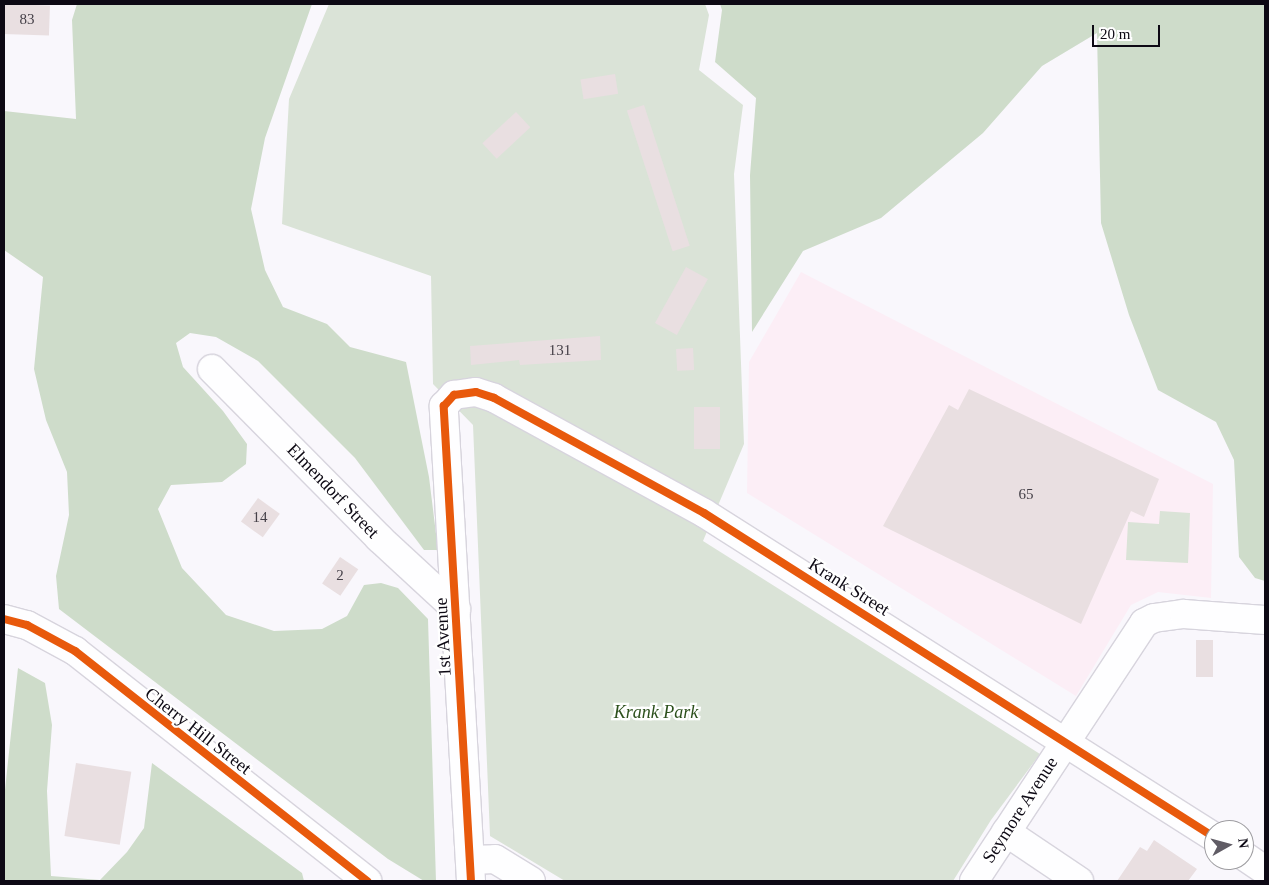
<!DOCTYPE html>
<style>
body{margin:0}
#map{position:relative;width:1269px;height:885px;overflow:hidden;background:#f9f7fc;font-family:Georgia,serif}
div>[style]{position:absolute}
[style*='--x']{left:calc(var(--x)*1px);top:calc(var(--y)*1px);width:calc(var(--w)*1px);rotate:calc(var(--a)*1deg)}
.education>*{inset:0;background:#fceef6}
.green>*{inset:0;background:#dae3d7}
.forest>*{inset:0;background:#cedcca}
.building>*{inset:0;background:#e9dfe1;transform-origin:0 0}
.roads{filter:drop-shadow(1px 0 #d7d4dd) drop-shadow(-1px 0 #d7d4dd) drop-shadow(0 1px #d7d4dd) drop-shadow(0 -1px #d7d4dd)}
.minor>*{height:28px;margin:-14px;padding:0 14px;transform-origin:14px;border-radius:14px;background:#fefeff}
.cycleway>*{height:8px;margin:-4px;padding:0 4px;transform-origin:4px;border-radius:4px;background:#e8590c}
span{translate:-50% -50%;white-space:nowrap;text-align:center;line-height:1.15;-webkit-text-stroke:4.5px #fff;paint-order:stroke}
.number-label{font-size:15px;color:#454048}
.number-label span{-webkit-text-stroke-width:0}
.street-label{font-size:18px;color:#0d0914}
.park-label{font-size:18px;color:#2c501c;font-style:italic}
.frame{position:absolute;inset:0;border:5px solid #0d0914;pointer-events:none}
.north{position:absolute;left:1204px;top:820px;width:50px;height:50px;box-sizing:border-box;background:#fff;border:1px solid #9e9da1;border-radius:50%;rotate:83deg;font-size:14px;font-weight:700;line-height:20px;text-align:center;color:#0d0914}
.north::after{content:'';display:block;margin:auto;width:18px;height:22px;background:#605c65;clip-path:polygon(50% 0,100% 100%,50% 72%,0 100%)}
.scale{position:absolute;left:1092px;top:25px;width:68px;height:22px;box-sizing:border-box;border:2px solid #0d0914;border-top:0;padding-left:6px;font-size:15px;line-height:18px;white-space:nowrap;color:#0d0914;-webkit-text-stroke:4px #fff;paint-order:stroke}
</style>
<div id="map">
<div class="education">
<i style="clip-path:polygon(801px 272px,1213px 484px,1211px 598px,1158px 592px,1131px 605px,1076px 696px,747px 493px,749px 362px)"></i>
</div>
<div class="green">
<i style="clip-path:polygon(329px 4px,705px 4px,709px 15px,699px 70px,743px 105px,734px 174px,744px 444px,703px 541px,1040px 754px,991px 820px,953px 881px,565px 881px,490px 836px,473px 425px,433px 384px,431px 276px,282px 224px,289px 99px)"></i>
<i style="clip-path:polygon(1160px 511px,1190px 513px,1188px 563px,1126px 560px,1128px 522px,1159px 524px)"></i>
</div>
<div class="forest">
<i style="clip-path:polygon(77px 4px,312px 4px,265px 138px,251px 209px,265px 270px,283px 307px,327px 324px,350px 347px,406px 362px,429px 477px,438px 550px,424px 550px,355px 458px,258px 361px,216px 337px,190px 333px,176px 343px,183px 367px,223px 411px,247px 444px,246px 464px,222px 482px,171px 485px,158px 509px,182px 568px,226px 615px,274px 631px,322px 629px,347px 616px,364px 585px,381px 583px,398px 588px,428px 619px,436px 881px,424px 881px,388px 859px,59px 609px,56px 576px,69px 515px,67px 472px,46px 420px,34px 369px,43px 277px,4px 250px,4px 111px,76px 119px,72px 20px)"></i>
<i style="clip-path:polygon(720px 4px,1265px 4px,1265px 581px,1255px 578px,1239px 557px,1234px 460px,1216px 422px,1158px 390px,1129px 315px,1101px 223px,1097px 33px,1042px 66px,983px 133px,881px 218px,803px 251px,752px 332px,750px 175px,756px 98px,715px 62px,722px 10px)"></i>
<i style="clip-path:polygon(18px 668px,45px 683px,52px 725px,47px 791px,51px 876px,100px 880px,127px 852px,144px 828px,152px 763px,302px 873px,304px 881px,4px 881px,4px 799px)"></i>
</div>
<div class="building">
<i style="left:4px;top:4px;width:46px;height:30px;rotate:2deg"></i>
<i style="left:615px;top:74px;width:20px;height:35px;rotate:81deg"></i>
<i style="left:644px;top:105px;width:148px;height:18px;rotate:72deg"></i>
<i style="left:516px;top:112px;width:21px;height:46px;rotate:47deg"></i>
<i style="left:686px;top:267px;width:25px;height:64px;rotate:29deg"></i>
<i style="clip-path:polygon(600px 336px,601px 360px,520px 365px,519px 360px,471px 365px,470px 346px)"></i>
<i style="left:693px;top:348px;width:22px;height:17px;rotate:87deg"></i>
<i style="clip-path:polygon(969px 389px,1159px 479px,1144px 517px,1131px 511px,1081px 624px,883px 526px,949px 405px,958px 410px)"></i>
<i style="left:694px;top:407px;width:26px;height:42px"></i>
<i style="left:258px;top:498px;width:27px;height:29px;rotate:36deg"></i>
<i style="left:340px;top:557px;width:22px;height:32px;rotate:34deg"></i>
<i style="left:1196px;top:640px;width:17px;height:37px"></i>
<i style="left:76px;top:763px;width:56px;height:74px;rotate:9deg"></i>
<i style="clip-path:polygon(1154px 840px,1197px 869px,1188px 881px,1117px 881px,1140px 847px,1147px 851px)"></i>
</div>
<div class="roads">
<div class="minor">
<i style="--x:212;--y:369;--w:238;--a:45.3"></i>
<i style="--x:379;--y:538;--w:105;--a:42.7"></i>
<i style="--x:4;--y:619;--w:24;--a:15"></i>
<i style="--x:27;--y:625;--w:55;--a:28.4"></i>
<i style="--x:75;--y:651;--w:372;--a:38.2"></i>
<i style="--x:1006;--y:832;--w:88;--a:33.9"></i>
<i style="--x:1244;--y:856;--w:25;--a:34"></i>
<i style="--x:470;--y:860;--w:25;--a:-2"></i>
<i style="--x:495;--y:859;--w:42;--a:31.4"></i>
<i style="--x:471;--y:881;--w:476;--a:-93.3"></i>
<i style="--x:444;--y:406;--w:15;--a:-48"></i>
<i style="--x:454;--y:395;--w:22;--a:-8"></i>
<i style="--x:476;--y:392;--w:19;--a:18"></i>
<i style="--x:494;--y:398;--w:239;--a:28.7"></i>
<i style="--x:704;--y:513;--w:604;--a:32.43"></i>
<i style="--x:974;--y:881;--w:309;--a:-56.6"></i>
<i style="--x:1144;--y:623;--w:11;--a:-27"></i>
<i style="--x:1154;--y:618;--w:30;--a:-8"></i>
<i style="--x:1184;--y:614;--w:81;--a:4.2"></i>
</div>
</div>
<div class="cycleway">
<i style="--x:4;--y:619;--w:24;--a:15"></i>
<i style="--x:27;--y:625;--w:55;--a:28.4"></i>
<i style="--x:75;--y:651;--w:372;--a:38.2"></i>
<i style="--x:471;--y:881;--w:476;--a:-93.3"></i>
<i style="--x:444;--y:406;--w:15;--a:-48"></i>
<i style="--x:454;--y:395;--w:22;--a:-8"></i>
<i style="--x:476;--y:392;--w:19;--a:18"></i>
<i style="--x:494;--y:398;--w:239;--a:28.7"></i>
<i style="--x:704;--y:513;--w:604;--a:32.43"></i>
</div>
<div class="number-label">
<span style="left:27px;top:20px">83</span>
<span style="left:560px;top:351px">131</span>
<span style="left:1026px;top:495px">65</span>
<span style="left:260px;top:518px">14</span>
<span style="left:340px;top:576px">2</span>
</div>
<div class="street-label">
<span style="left:333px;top:491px;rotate:46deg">Elmendorf Street</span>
<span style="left:849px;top:587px;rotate:32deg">Krank Street</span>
<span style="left:443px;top:637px;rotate:-93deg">1st Avenue</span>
<span style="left:198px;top:731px;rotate:38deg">Cherry Hill Street</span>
<span style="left:1020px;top:810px;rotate:-57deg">Seymore Avenue</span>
</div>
<div class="park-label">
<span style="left:656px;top:712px">Krank Park</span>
</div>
<div class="frame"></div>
<div class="north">N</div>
<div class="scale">20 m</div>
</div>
